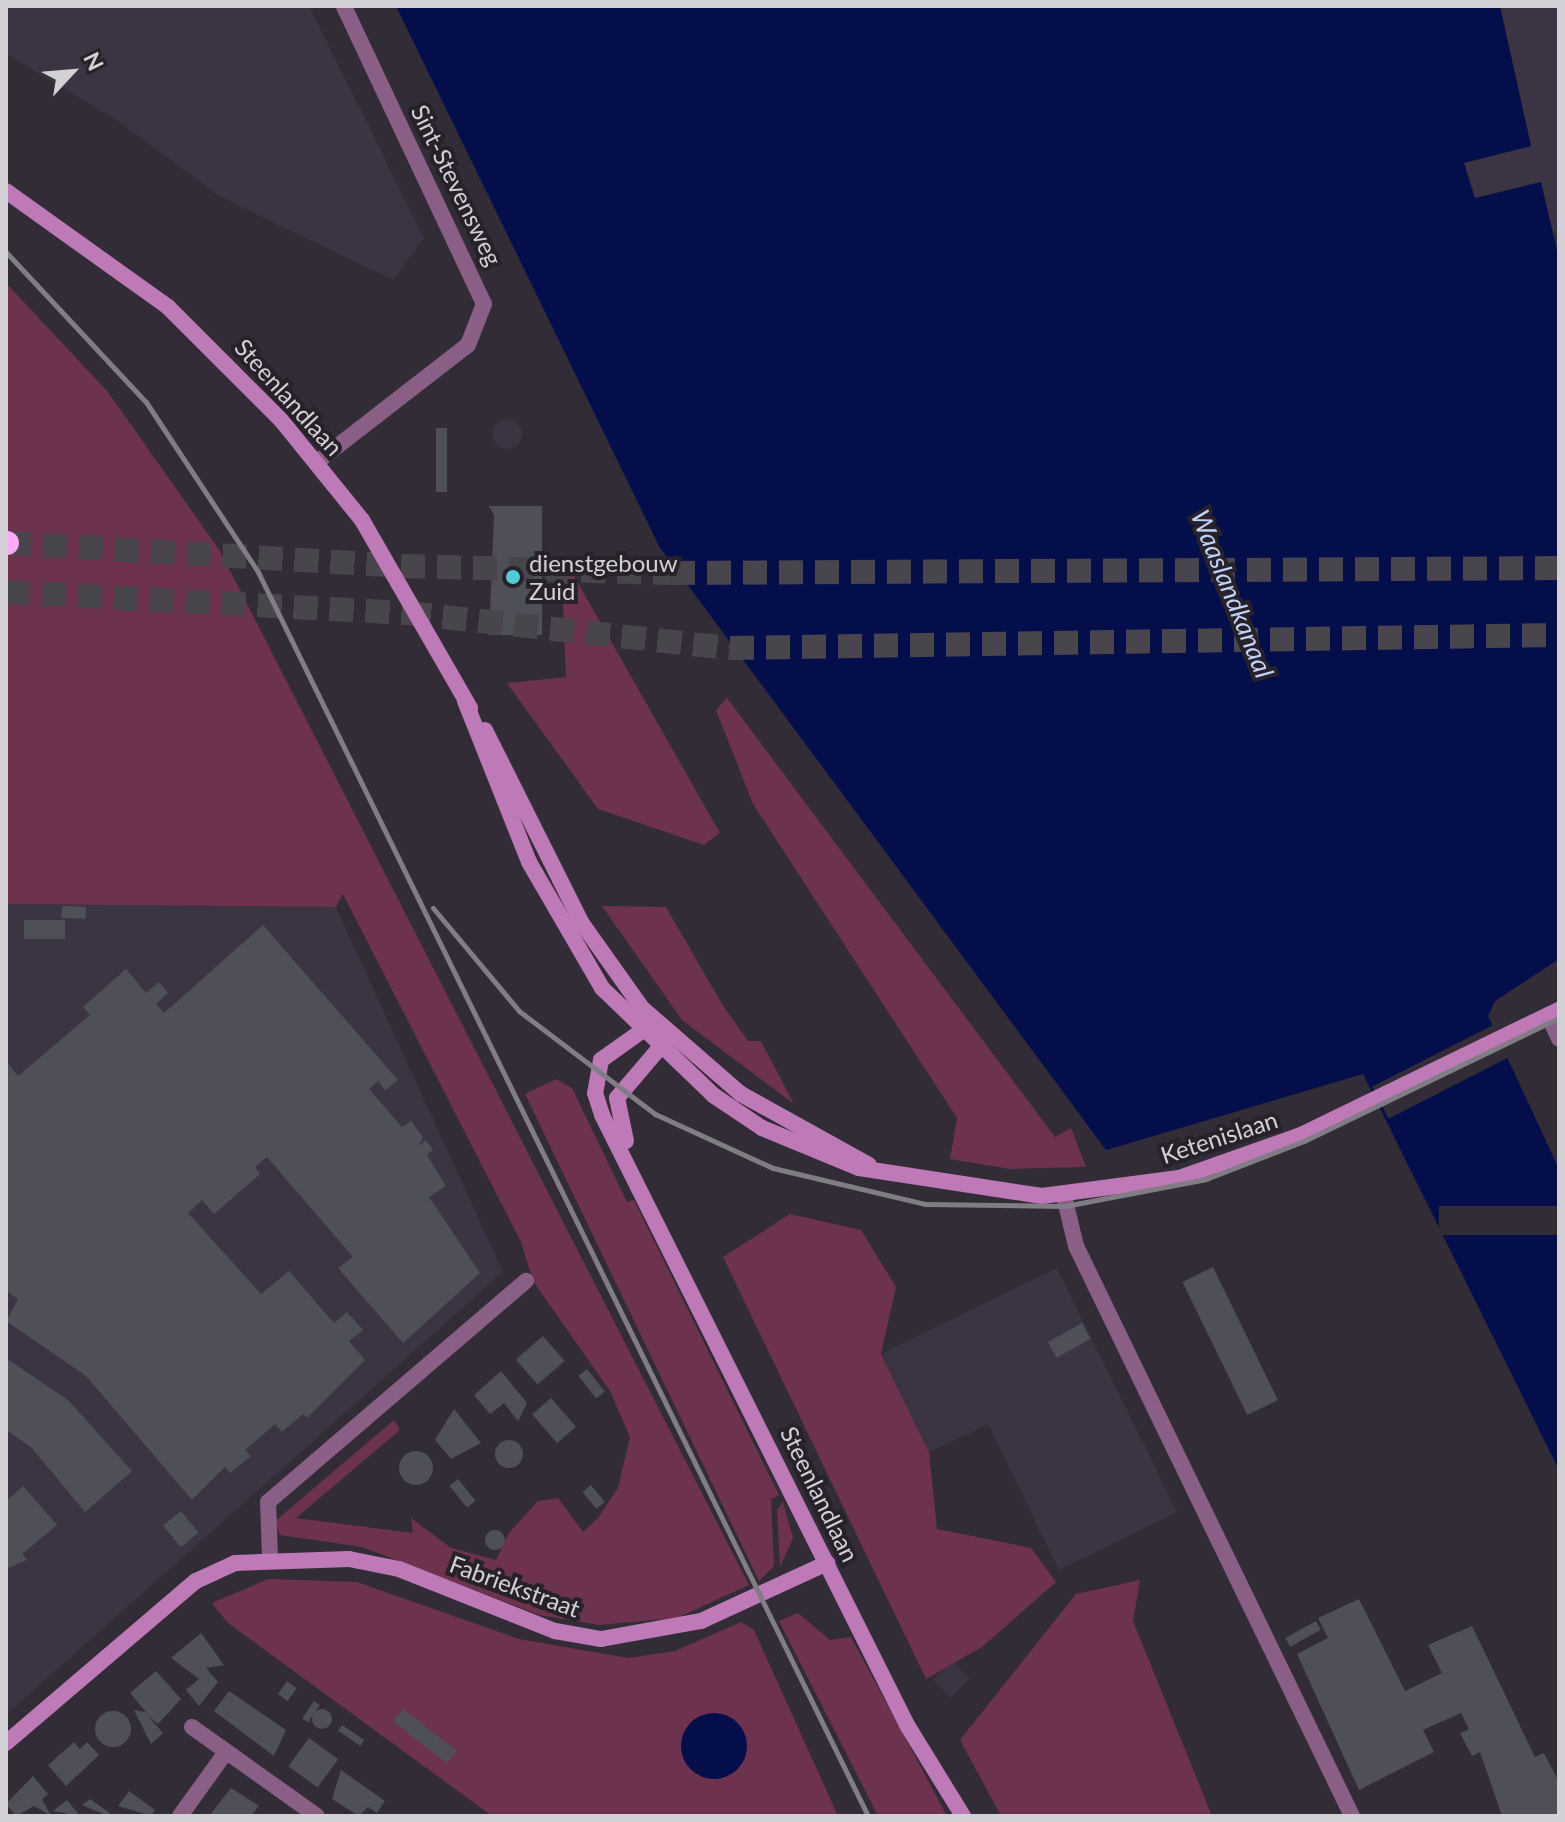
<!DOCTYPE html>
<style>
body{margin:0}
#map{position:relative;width:1565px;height:1822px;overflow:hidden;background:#312c35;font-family:Lato,sans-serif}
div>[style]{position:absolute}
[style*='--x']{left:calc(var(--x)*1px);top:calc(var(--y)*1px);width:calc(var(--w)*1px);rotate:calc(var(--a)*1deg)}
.built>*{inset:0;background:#3b3442;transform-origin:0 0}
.round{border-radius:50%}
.green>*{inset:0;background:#6d324e}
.water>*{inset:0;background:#040e4b}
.pier>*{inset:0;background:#312c35;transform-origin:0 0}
.building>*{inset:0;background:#4f4f58;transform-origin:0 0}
.highway-tunnel>*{height:24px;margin-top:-12px;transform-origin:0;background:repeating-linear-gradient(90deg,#49454d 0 24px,transparent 0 36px)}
.street>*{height:16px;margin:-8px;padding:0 8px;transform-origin:8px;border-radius:8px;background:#8a5f85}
.secondary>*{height:16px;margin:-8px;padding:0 8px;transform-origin:8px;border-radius:8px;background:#be79b7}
.highway>*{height:24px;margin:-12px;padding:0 12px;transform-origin:12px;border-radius:12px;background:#fea9f5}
.rail>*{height:5px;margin:-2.5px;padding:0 2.5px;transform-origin:2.5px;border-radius:2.5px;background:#817d85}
.dots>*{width:22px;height:22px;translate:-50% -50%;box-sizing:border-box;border:4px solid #27222a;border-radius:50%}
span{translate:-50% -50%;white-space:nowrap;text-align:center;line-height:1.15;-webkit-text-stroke:8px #27222a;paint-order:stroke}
.street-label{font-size:24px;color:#d3d0d6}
.poi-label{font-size:24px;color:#d3d0d6}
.left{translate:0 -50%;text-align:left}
.water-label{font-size:26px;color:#c2d3f9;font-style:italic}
.frame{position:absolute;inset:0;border:8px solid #d3d0d6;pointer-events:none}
.north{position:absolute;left:32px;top:32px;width:80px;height:80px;-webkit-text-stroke:6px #27222a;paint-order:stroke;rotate:64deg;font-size:22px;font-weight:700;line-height:32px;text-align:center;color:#d3d0d6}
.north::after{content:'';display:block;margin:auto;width:28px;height:36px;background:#d3d0d6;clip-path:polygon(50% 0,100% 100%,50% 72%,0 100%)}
</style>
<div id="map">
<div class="built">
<i style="clip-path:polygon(6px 6px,309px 6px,424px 238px,393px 280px,219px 196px,115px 119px,6px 54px)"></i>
<i style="clip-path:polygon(1500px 6px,1559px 6px,1559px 233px,1553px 233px,1541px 182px,1474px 199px,1464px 162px,1531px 146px)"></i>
<i class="round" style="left:492px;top:419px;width:30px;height:30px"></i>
<i style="clip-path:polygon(6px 904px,336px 907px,503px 1272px,6px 1715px)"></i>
<i style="clip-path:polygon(1057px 1268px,1177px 1512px,1059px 1570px,988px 1424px,929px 1452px,881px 1354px)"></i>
<i style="left:952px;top:1661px;width:25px;height:27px;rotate:45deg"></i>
</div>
<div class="green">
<i style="clip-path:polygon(6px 283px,108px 392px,220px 551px,749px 1585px,677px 1618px,599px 1625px,539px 1615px,362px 1547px,280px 1535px,274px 1522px,394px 1420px,400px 1430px,296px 1518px,413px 1533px,411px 1518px,451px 1548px,496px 1560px,509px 1533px,538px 1501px,558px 1498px,583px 1532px,598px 1518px,618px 1488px,630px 1437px,610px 1391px,533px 1281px,521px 1242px,343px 894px,336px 907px,6px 904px)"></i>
<i style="clip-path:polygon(561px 553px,720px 833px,704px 845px,598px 809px,507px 683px,566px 677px)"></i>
<i style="clip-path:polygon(727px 698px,1055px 1137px,1071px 1128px,1086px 1167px,1010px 1169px,950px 1159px,957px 1118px,753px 804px,716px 710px)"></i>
<i style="clip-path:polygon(602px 906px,666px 907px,722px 1004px,748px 1041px,761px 1041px,794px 1104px,682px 1020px)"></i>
<i style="clip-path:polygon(556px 1079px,572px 1088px,627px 1202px,634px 1200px,779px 1495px,771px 1499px,774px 1566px,759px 1581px,525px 1094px)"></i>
<i style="clip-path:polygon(790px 1214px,861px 1230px,896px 1287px,881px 1354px,929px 1452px,937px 1529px,1031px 1548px,1056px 1582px,982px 1647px,926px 1679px,723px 1257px)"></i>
<i style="clip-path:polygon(783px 1502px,793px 1538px,780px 1567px,777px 1510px)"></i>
<i style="clip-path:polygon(268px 1579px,357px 1582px,519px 1639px,628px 1658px,675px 1651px,741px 1622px,754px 1630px,838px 1816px,492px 1816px,228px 1623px,212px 1603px)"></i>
<i style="clip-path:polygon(1140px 1580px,1133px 1621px,1212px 1816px,1001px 1816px,960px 1740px,1076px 1594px)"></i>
<i style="clip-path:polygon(798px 1613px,830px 1640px,851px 1637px,947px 1816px,878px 1816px,779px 1621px)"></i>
</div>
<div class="water">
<i style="clip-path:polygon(396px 6px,1500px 6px,1531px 146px,1464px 163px,1475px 198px,1541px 182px,1559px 259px,1559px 959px,1495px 1001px,1488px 1016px,1559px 1169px,1559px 1470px,1363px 1074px,1106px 1150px,659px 546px)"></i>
<i class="round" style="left:681px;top:1713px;width:66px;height:66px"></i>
</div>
<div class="pier">
<i style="left:1495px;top:1024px;width:36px;height:138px;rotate:63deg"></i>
<i style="left:1559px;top:1206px;width:29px;height:120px;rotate:90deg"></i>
</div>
<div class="building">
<i style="left:436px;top:428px;width:11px;height:64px"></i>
<i style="clip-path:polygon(489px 506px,542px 506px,542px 635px,489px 635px,494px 515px)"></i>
<i style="left:62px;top:906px;width:24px;height:12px;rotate:2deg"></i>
<i style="left:24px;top:920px;width:41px;height:19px"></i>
<i style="clip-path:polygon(263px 925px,398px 1080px,385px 1090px,378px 1081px,369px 1089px,402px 1127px,411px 1121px,423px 1137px,419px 1146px,426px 1140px,433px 1150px,427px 1155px,446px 1186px,429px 1197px,480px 1273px,403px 1343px,338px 1268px,353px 1257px,267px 1157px,255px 1167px,260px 1174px,214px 1214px,202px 1200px,188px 1213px,261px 1294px,289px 1271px,334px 1323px,347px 1312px,363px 1330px,349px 1341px,365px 1360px,307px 1418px,303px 1414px,282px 1432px,275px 1424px,245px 1450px,251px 1456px,230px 1473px,225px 1467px,192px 1500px,86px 1376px,6px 1321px,18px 1299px,6px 1291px,6px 1061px,18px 1076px,90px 1015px,83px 1007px,126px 969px,146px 993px,159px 982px,168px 993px,156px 1004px,164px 1013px)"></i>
<i style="left:1213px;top:1267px;width:148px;height:34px;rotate:64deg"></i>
<i style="left:1082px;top:1323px;width:18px;height:39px;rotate:61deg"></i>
<i style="left:543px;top:1336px;width:33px;height:36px;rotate:49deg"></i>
<i style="clip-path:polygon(6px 1358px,68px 1400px,132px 1471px,85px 1512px,31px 1447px,6px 1430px)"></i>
<i style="left:587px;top:1369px;width:29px;height:11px;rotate:52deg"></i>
<i style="clip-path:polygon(501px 1371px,527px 1403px,518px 1421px,504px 1403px,490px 1414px,474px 1395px)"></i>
<i style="left:551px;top:1398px;width:38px;height:25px;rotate:49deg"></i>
<i style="clip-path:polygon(454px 1409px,481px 1443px,451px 1459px,435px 1440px)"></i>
<i class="round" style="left:495px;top:1440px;width:28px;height:28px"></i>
<i class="round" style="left:399px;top:1451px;width:34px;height:34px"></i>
<i style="left:458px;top:1479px;width:28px;height:11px;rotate:51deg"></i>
<i style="left:591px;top:1485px;width:22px;height:11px;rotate:51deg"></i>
<i style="clip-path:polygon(23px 1486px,57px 1525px,22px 1554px,27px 1560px,6px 1569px,6px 1501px)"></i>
<i style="left:181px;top:1511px;width:28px;height:23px;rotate:51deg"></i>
<i class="round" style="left:485px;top:1530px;width:20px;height:20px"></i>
<i style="clip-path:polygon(1359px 1599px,1405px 1691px,1442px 1673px,1428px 1645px,1472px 1626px,1535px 1757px,1544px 1753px,1559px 1782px,1557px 1816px,1502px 1816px,1480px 1752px,1472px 1756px,1460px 1733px,1469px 1729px,1461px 1713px,1423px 1730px,1434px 1752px,1359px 1790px,1297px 1654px,1328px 1638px,1318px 1618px)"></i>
<i style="left:1316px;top:1621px;width:10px;height:35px;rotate:61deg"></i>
<i style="clip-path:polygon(201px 1633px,224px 1665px,206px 1668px,218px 1682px,199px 1706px,186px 1690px,199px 1679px,171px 1658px)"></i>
<i style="clip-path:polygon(156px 1671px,181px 1699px,158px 1724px,148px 1716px,163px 1733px,151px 1744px,134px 1710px,146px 1712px,130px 1693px)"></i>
<i style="left:287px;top:1681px;width:12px;height:16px;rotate:35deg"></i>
<i style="clip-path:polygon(229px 1691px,286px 1730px,274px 1756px,214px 1711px)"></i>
<i style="left:314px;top:1701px;width:7px;height:21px;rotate:34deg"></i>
<i class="round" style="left:312px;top:1709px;width:20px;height:20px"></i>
<i style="left:403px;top:1709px;width:68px;height:16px;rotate:38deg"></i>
<i class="round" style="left:95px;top:1711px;width:36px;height:36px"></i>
<i style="left:342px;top:1725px;width:27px;height:7px;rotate:34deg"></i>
<i style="left:309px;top:1738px;width:36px;height:35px;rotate:36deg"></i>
<i style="clip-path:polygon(74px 1742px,80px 1749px,87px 1742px,99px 1755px,66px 1786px,48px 1765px)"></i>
<i style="clip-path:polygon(341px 1770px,385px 1801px,377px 1813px,368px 1807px,359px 1816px,332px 1799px)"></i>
<i style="clip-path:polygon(33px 1776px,48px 1794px,42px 1799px,51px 1816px,34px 1806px,16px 1816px,6px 1804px)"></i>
<i style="clip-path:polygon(231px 1788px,259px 1806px,251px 1816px,209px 1816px)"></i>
<i style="clip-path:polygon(129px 1791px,155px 1810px,151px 1816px,118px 1806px)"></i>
<i style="clip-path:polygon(90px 1799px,110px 1813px,108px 1816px,82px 1805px)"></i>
<i style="clip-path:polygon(67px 1800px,80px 1816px,53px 1811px)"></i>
</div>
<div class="highway-tunnel">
<i style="--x:7;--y:543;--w:395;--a:3.3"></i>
<i style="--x:401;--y:566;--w:270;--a:1.5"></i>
<i style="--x:671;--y:573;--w:888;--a:-0.32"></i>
<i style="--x:6;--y:592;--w:402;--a:3"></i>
<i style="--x:407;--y:613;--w:325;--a:6.2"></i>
<i style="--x:730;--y:648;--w:829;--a:-0.9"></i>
</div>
<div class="street">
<i style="--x:317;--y:462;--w:191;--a:-37.8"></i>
<i style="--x:468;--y:345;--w:44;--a:-68.7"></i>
<i style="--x:484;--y:304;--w:329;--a:-115.2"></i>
<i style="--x:1548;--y:1015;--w:26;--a:65"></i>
<i style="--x:1064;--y:1196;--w:51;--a:76.5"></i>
<i style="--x:1076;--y:1246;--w:633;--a:64.16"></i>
<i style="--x:270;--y:1558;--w:56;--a:-92"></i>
<i style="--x:268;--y:1502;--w:340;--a:-40.6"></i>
<i style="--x:192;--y:1727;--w:153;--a:35.5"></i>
<i style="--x:180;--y:1816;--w:79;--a:-54.3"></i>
</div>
<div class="secondary">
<i style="--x:6;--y:191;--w:199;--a:35.6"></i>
<i style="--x:168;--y:307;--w:160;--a:45"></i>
<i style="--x:281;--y:420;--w:129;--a:51"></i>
<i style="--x:362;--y:520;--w:217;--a:60.1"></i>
<i style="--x:465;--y:701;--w:173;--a:68.3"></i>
<i style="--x:529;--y:862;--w:146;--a:59.9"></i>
<i style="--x:602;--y:988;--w:154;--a:43.9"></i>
<i style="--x:713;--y:1095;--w:59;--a:34"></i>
<i style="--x:762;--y:1128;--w:105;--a:22.4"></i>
<i style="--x:859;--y:1168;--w:185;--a:8.7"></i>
<i style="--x:1042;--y:1196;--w:138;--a:-7.5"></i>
<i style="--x:1179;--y:1178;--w:129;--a:-19.4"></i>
<i style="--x:1301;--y:1135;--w:287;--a:-25.9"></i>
<i style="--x:485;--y:730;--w:215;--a:63.4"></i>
<i style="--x:581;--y:922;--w:105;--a:54.7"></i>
<i style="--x:642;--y:1008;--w:131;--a:41"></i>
<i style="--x:741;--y:1094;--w:146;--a:29"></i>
<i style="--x:646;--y:1028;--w:55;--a:144.6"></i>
<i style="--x:601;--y:1060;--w:34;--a:100"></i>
<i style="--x:595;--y:1093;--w:23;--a:72"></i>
<i style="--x:602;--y:1115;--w:682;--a:63.43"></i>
<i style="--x:907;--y:1725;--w:107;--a:58.4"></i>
<i style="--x:626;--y:1141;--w:44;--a:-101.8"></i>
<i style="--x:617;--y:1098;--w:71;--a:-49.6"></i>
<i style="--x:6;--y:1743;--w:250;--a:-40.5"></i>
<i style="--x:196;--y:1581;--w:43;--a:-24.8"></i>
<i style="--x:235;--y:1563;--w:114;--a:-2"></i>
<i style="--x:349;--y:1559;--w:51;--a:11.3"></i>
<i style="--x:399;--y:1569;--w:168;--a:21.7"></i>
<i style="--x:555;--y:1631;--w:47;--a:9.9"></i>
<i style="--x:601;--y:1639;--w:102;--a:-10.2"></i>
<i style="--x:701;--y:1621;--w:139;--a:-24.7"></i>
</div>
<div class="highway">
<i style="--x:6;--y:543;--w:1;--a:0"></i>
</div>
<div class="rail">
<i style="--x:6;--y:252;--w:205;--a:47"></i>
<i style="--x:146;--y:402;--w:204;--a:56.6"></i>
<i style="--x:258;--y:572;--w:1386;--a:63.88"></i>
<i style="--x:433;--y:908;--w:134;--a:50.1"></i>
<i style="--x:519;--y:1011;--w:171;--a:37.1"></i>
<i style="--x:655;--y:1114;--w:130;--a:24.6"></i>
<i style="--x:773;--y:1168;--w:156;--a:13.3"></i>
<i style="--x:925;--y:1204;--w:140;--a:0.8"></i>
<i style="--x:1065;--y:1206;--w:144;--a:-10.8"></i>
<i style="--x:1206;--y:1179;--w:105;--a:-21.2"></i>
<i style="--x:1304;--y:1141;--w:283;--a:-25.8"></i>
</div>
<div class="dots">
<i style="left:513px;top:577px;background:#51ccd5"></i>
</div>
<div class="street-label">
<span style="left:457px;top:185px;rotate:64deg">Sint-Stevensweg</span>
<span style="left:289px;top:397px;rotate:48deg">Steenlandlaan</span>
<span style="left:1219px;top:1137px;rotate:-18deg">Ketenislaan</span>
<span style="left:820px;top:1494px;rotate:64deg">Steenlandlaan</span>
<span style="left:515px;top:1586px;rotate:20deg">Fabriekstraat</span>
</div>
<div class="poi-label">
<span class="left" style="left:529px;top:577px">dienstgebouw<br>Zuid</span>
</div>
<div class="water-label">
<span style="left:1232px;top:594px;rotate:68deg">Waaslandkanaal</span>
</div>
<div class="frame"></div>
<div class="north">N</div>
</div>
